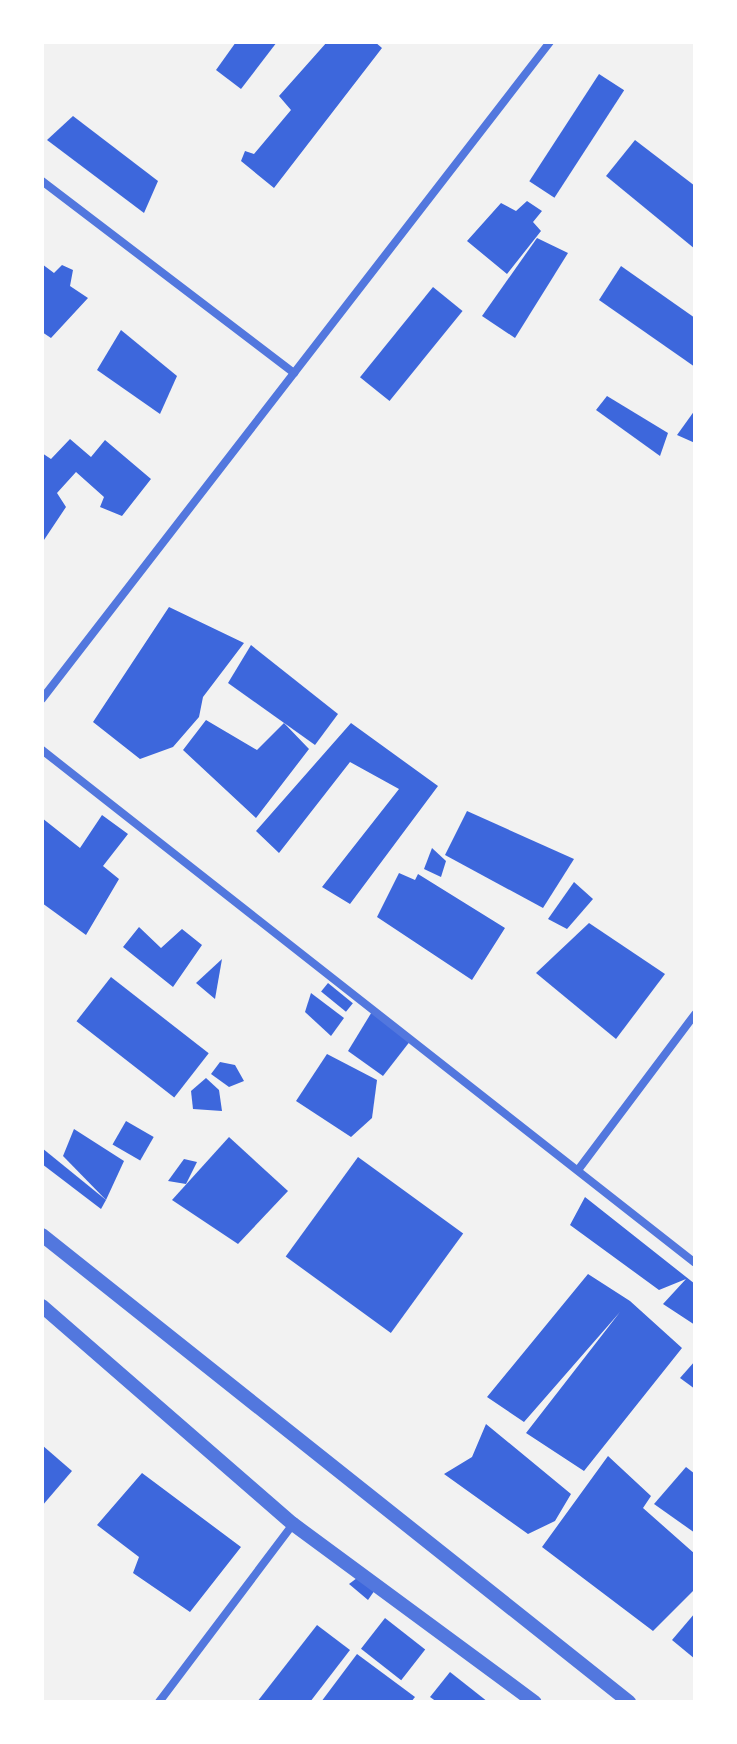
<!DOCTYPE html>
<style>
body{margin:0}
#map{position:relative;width:737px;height:1744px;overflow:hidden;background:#f2f2f2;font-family:"Space Grotesk",sans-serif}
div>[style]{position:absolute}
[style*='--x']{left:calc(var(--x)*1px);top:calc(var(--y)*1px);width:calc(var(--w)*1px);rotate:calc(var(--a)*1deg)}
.building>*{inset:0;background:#3d67dc;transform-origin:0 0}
.minor>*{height:8px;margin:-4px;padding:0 4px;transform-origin:4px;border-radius:4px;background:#5277de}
.tertiary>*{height:14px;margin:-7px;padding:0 7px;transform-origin:7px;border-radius:7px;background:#5277de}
span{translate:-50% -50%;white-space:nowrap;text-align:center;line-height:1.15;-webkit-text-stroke:8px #fff;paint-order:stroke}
.frame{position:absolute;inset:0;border:44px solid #fff;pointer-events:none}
</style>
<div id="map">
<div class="building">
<i style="clip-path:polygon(236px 42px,277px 42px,241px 89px,216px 70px)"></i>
<i style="clip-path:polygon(327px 42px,375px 42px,382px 48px,274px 188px,241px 161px,245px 151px,254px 154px,291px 110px,279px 96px)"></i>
<i style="left:599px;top:74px;width:30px;height:128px;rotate:33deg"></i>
<i style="clip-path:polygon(73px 116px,158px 181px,144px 213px,47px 140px)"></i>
<i style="clip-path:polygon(635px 140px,695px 186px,695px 249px,606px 176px)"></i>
<i style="clip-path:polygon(527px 201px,542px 211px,533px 222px,541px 231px,507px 274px,467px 241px,501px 203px,516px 211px)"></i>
<i style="clip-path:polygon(537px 238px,568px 253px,515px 338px,482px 316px)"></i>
<i style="clip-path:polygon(42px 264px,54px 273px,62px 265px,73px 270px,70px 286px,88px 298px,51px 338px,42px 332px)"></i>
<i style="clip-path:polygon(621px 266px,695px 318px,695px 367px,599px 300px)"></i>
<i style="left:433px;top:287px;width:38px;height:116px;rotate:39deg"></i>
<i style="clip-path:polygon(121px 330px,177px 376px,160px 414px,97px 370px)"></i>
<i style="clip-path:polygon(607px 396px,668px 433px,660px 456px,596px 410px)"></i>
<i style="clip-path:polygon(695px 410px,695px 443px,677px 435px)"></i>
<i style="clip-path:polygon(70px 439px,91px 457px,105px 440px,151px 479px,122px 516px,100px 507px,104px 497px,76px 472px,57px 493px,66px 507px,42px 543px,42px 453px,51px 459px)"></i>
<i style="clip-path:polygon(169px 607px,244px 643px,203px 697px,199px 717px,173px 747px,140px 759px,93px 722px)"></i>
<i style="clip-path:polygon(251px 645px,338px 714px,315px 745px,228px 683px)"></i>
<i style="clip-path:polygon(206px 720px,257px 750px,284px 723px,309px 749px,256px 818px,183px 750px)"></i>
<i style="clip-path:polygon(351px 723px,438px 786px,350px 904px,322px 887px,399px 789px,350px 762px,279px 853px,256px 831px)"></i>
<i style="clip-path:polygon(467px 811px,574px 859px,543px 908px,445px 855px)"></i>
<i style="clip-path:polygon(102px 815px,128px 834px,103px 866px,119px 879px,86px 935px,42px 903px,42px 818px,80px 848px)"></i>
<i style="clip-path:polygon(432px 848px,446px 861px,441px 877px,424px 869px)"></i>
<i style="clip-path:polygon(399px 873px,415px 880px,418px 874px,505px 928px,472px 980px,377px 917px)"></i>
<i style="clip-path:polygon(574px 882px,593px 899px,567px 929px,548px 919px)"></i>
<i style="clip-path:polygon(589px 923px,665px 974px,616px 1039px,536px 973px)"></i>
<i style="clip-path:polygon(139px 927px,161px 948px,182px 929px,202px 945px,173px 987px,123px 947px)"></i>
<i style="clip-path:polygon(222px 959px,215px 999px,196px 983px)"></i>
<i style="left:111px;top:977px;width:124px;height:56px;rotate:38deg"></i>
<i style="left:328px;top:983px;width:32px;height:11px;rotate:39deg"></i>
<i style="clip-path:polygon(311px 993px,344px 1018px,331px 1036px,305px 1012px)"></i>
<i style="clip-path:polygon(373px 1010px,411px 1040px,383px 1076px,348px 1051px)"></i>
<i style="clip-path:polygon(327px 1054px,377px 1080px,372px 1118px,351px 1137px,296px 1101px)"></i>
<i style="clip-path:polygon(220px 1062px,235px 1065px,244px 1081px,229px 1087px,211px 1074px)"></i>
<i style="clip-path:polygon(206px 1078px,219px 1090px,222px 1111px,193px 1109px,191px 1091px)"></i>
<i style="left:126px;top:1121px;width:32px;height:27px;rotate:30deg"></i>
<i style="clip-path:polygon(74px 1129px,124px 1161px,106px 1200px,63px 1156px)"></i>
<i style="clip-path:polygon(229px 1137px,288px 1191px,238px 1244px,172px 1200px)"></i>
<i style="clip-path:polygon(42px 1148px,106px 1200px,101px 1209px,42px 1164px)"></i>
<i style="left:358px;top:1157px;width:130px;height:123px;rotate:36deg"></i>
<i style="clip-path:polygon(184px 1159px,197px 1162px,186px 1184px,168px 1181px)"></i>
<i style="clip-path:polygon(585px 1197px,695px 1284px,695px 1325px,663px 1304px,686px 1279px,659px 1290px,570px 1225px)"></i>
<i style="clip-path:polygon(588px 1274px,630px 1301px,682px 1348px,584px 1471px,526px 1433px,620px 1312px,524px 1422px,487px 1397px)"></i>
<i style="clip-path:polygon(695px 1361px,695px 1389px,680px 1378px)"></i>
<i style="clip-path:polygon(486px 1424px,571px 1494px,555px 1521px,528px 1534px,444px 1474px,472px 1457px)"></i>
<i style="clip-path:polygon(42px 1445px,72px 1471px,42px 1506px)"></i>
<i style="clip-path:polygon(608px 1456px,651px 1496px,643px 1508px,695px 1554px,695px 1589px,653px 1631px,542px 1547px)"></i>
<i style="clip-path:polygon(686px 1467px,695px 1474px,695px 1533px,654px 1504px)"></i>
<i style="clip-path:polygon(142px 1473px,241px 1547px,190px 1612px,133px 1573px,139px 1557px,97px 1525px)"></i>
<i style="clip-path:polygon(357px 1578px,377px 1587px,368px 1600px,349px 1584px)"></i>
<i style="clip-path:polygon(695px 1613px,695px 1659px,672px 1640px)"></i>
<i style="left:385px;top:1618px;width:51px;height:39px;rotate:38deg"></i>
<i style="clip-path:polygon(317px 1625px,350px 1650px,310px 1702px,257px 1702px)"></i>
<i style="clip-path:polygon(357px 1654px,415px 1697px,411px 1702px,321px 1702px)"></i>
<i style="clip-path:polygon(450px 1672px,488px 1702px,437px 1702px,430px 1697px)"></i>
</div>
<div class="minor">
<i style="--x:42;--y:181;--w:317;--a:37.3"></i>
<i style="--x:42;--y:699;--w:830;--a:-52.29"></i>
<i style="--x:42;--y:750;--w:830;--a:38.15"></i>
<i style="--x:578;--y:1170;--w:195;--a:-53.1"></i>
<i style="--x:159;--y:1702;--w:223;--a:-53"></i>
</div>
<div class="tertiary">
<i style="--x:42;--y:1235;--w:750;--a:38.5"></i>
<i style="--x:42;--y:1306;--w:332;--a:41"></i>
<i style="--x:293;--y:1524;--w:300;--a:36.4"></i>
</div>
<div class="frame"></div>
</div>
